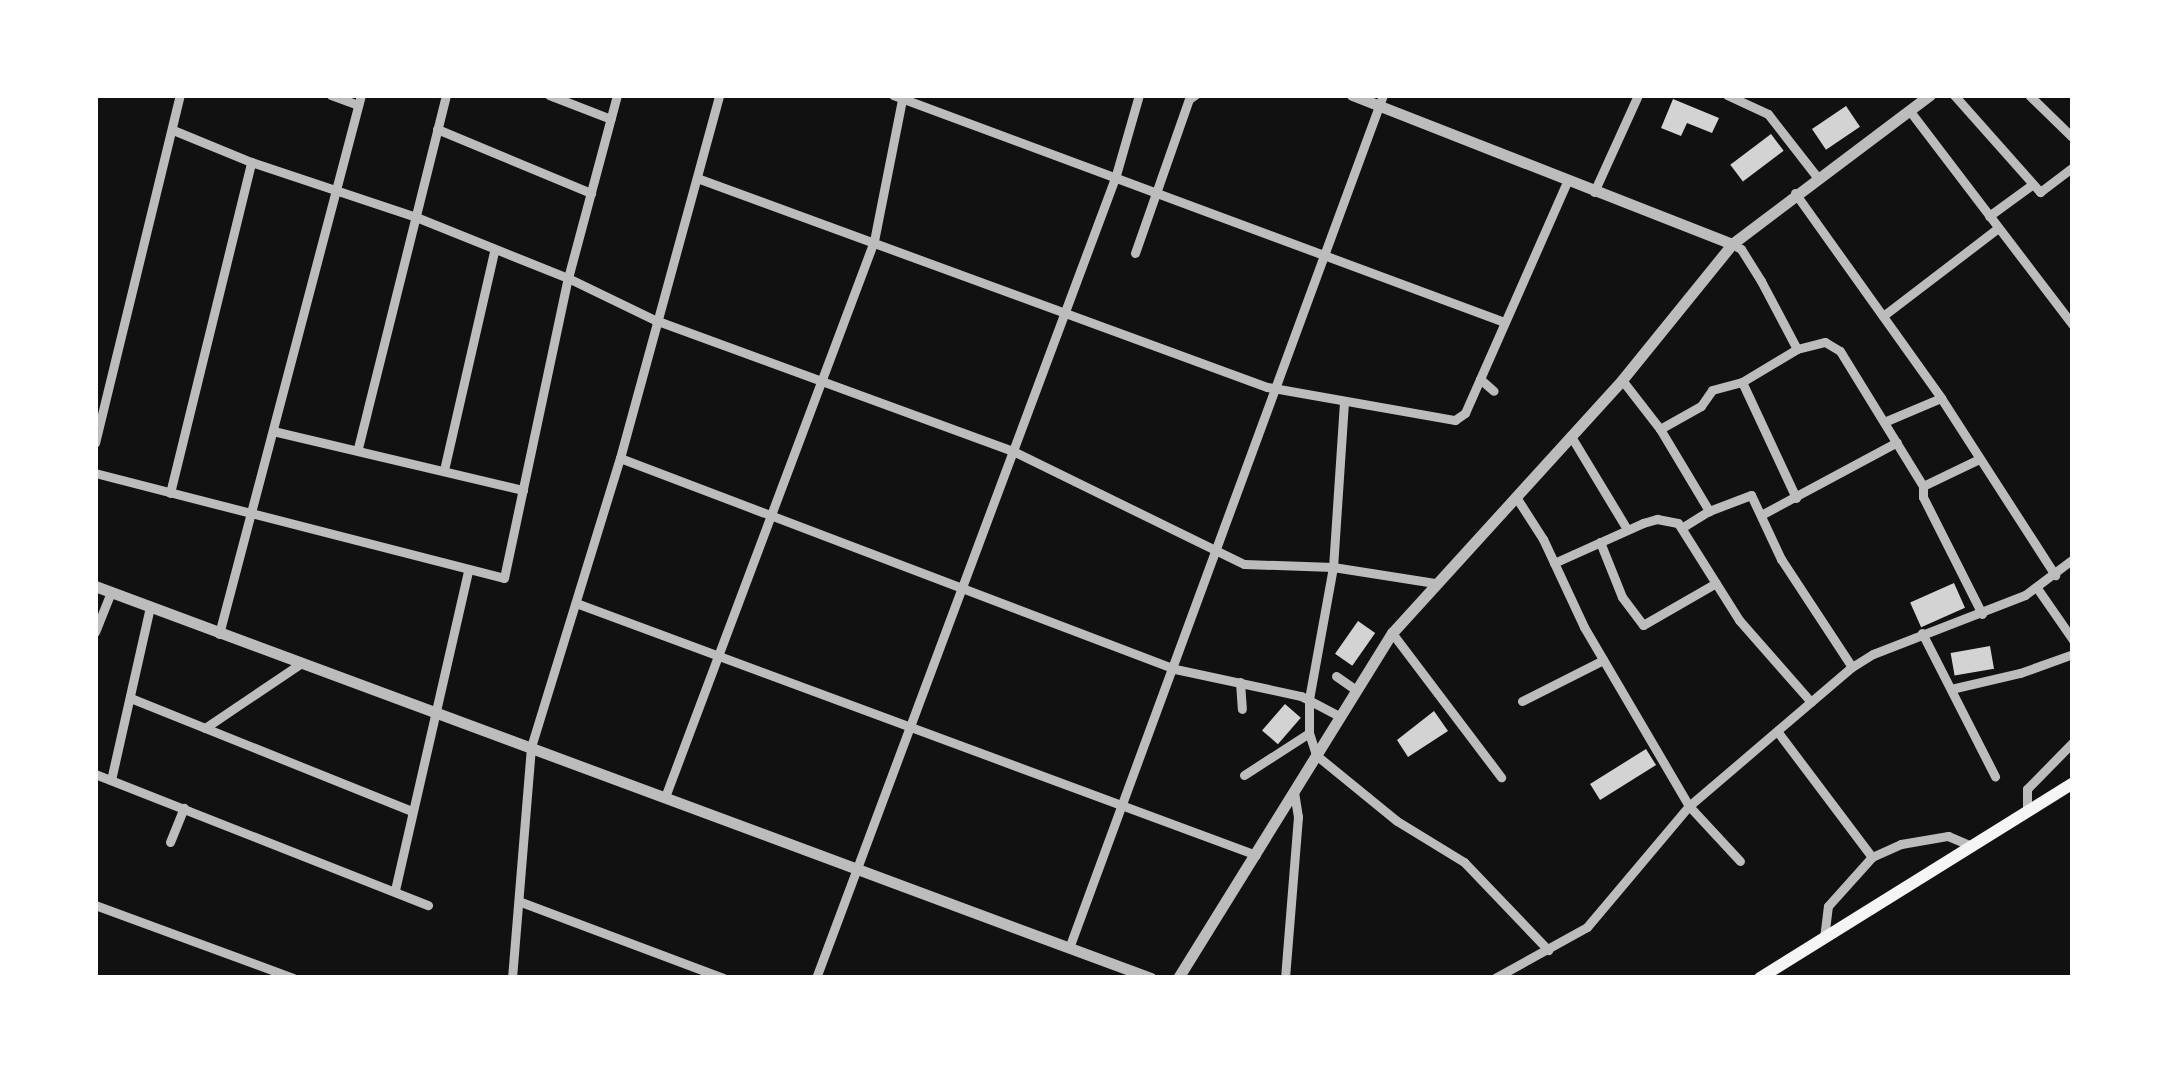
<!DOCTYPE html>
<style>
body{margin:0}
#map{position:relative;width:2168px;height:1073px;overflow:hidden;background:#111;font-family:Figtree,sans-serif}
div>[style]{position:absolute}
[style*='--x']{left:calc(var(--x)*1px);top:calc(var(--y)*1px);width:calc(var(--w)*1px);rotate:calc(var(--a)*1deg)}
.building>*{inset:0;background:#d3d3d3;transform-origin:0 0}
.minor>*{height:9px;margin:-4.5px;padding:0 4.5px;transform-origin:4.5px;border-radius:4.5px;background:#bcbcbc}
.tertiary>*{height:11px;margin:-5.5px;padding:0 5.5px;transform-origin:5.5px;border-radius:5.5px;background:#bcbcbc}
.secondary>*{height:12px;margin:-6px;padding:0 6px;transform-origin:6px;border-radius:6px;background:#f5f5f5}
span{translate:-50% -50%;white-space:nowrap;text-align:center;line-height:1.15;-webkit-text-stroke:10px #fff;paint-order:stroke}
.frame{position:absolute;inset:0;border:98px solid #fff;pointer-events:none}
</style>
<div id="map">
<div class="building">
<i style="clip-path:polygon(1673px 99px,1719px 118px,1712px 133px,1687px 123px,1681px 136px,1661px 128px)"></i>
<i style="left:1846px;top:106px;width:25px;height:41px;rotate:56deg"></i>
<i style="left:1771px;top:134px;width:21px;height:51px;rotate:53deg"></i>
<i style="left:1954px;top:583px;width:27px;height:48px;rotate:66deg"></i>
<i style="left:1358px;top:621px;width:21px;height:40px;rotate:35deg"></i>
<i style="left:1990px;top:646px;width:23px;height:40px;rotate:80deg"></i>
<i style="left:1285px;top:704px;width:21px;height:35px;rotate:41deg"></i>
<i style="clip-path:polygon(1434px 711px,1448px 731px,1408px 757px,1397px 740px)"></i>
<i style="left:1646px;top:749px;width:19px;height:66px;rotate:58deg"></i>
</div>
<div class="minor">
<i style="--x:331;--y:95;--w:29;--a:20"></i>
<i style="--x:549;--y:95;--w:66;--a:21.2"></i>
<i style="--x:893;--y:95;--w:652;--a:20.38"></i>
<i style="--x:1727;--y:95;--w:45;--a:24.9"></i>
<i style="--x:1768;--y:114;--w:80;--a:52.1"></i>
<i style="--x:1954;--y:95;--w:130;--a:48.4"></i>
<i style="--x:2040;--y:192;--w:41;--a:-37.1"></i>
<i style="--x:2029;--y:95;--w:62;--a:44.3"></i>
<i style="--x:1909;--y:110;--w:270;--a:52.7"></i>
<i style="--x:437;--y:129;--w:167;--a:22.6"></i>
<i style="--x:173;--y:130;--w:84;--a:22.3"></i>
<i style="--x:251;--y:162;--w:174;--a:18.4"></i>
<i style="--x:416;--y:217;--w:164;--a:21.9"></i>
<i style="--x:568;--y:278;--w:97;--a:25.8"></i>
<i style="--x:655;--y:320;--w:381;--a:20.1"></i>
<i style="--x:1013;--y:451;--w:257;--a:26.1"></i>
<i style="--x:1244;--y:564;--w:89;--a:1.9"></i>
<i style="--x:1333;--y:567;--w:103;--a:8.9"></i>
<i style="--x:697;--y:178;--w:607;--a:20.14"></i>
<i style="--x:1267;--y:387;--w:191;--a:10"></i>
<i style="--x:1455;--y:420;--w:12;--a:-35"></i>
<i style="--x:1465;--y:413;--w:253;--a:-66.2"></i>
<i style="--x:1594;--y:192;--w:107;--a:-65.6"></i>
<i style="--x:1795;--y:193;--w:252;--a:54.5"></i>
<i style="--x:1941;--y:398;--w:211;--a:57.2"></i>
<i style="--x:1989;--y:216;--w:54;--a:-36"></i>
<i style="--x:1732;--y:244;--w:10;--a:29"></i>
<i style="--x:1741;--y:249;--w:38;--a:58"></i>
<i style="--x:1761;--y:281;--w:77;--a:62.1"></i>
<i style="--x:1797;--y:349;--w:29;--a:-14"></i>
<i style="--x:1825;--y:342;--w:17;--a:31"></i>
<i style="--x:1840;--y:351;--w:158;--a:58.4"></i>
<i style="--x:1923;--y:486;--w:11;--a:90"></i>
<i style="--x:1923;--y:497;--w:131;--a:63.2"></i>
<i style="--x:1135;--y:253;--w:163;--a:-70.7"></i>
<i style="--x:1189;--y:99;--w:7;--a:-34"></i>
<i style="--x:1883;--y:316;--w:145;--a:-37.4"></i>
<i style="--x:1480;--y:379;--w:18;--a:41"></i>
<i style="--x:1622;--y:380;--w:62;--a:52.2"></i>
<i style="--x:1660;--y:429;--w:96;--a:59.1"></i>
<i style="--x:1742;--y:382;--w:128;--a:65"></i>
<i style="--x:1344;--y:402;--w:165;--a:93.8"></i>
<i style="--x:1333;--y:567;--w:134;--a:100.3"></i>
<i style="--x:1309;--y:699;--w:34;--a:90"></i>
<i style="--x:1309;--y:733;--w:23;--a:72"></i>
<i style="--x:1316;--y:755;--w:104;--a:39.2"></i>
<i style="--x:1397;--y:821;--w:79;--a:31.5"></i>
<i style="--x:1464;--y:862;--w:122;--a:46.3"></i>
<i style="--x:1884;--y:422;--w:62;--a:-22.8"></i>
<i style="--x:1660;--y:429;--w:47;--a:-29.3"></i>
<i style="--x:1701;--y:406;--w:19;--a:-55"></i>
<i style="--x:1712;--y:390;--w:31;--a:-15"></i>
<i style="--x:1742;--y:382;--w:64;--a:-31"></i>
<i style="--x:273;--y:431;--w:257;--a:13.3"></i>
<i style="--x:1572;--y:438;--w:106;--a:58.9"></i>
<i style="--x:95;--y:443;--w:358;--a:-76.3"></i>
<i style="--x:358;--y:448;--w:364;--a:-76"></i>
<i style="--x:620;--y:458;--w:594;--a:20.82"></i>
<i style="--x:1175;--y:669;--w:129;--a:12.1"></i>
<i style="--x:1301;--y:696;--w:43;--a:27.8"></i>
<i style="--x:444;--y:470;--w:225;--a:-77.1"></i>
<i style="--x:95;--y:473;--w:422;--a:14.4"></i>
<i style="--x:504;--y:578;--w:307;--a:-78"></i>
<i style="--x:568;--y:278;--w:189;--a:-75"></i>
<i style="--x:1923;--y:486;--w:62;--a:-25.7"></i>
<i style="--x:170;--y:493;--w:341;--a:-76.2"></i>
<i style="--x:1516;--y:497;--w:50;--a:57.3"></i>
<i style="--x:1543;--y:539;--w:97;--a:65"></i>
<i style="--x:1584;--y:627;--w:208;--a:59.6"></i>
<i style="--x:1689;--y:806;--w:75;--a:47.2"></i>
<i style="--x:1761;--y:515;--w:154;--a:-28.2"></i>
<i style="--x:1683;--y:527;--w:31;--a:-32"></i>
<i style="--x:1709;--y:511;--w:45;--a:-20.9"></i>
<i style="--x:1751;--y:495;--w:71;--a:64.9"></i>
<i style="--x:1781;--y:559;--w:129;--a:56.7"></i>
<i style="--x:1600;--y:542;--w:59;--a:68.2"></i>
<i style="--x:1622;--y:597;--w:35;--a:53"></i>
<i style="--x:1643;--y:625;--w:84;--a:-29.9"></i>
<i style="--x:1554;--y:563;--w:98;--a:-24.2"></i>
<i style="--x:1643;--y:523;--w:15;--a:-16"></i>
<i style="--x:1657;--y:519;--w:21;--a:11"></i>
<i style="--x:1678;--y:523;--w:115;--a:57.8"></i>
<i style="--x:1739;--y:620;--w:109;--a:48.7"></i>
<i style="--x:2037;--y:588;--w:63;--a:55.3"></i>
<i style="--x:576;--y:603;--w:725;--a:20.33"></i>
<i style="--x:95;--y:632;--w:43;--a:-68.2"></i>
<i style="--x:1392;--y:633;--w:181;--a:52.9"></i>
<i style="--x:1922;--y:633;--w:161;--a:63"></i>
<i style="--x:219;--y:634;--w:557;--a:-75.24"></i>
<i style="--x:1336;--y:676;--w:24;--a:35"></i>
<i style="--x:1240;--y:682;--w:27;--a:86"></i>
<i style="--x:1951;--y:689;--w:71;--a:-13.1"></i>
<i style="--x:2020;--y:673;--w:56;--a:-19.7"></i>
<i style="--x:133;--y:699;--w:301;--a:21.9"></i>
<i style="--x:1522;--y:701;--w:91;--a:-26.8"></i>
<i style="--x:205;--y:728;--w:115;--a:-34"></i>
<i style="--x:1777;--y:731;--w:158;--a:53"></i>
<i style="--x:1872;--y:857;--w:32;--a:-24"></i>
<i style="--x:1901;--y:844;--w:48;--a:-9.7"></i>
<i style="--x:1948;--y:836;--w:26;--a:23"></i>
<i style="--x:95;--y:774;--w:358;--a:21.5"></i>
<i style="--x:1244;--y:775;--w:77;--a:-32.9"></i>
<i style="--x:111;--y:780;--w:177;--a:-77.3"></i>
<i style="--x:665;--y:797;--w:594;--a:-69.4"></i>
<i style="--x:874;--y:241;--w:149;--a:-78.8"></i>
<i style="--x:2027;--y:811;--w:22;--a:-90"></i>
<i style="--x:2027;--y:789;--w:66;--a:-45.6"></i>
<i style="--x:170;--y:842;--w:37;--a:-68"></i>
<i style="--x:395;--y:890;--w:328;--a:-77.1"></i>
<i style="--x:521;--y:902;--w:216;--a:20.6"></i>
<i style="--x:95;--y:905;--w:211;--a:20.2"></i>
<i style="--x:1824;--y:938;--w:32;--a:-83"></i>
<i style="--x:1828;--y:906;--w:66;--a:-48.1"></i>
<i style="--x:1069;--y:948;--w:909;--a:-69.79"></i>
<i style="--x:512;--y:978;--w:232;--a:-85.3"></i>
<i style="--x:531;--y:747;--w:302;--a:-72.9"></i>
<i style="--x:620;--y:458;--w:376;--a:-74.7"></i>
<i style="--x:816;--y:978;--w:857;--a:-69.51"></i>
<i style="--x:1116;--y:175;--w:83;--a:-74"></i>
<i style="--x:1285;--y:978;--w:162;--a:-85.4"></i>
<i style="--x:1298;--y:817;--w:25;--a:-99"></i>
<i style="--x:1495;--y:978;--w:105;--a:-29"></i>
<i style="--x:1587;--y:927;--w:158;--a:-49.9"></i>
<i style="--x:1689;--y:806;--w:214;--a:-40.5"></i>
<i style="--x:1852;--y:667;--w:25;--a:-32"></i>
<i style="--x:1873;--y:654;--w:163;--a:-21.2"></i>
<i style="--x:2025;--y:595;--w:60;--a:-36.9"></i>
</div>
<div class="tertiary">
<i style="--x:1352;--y:95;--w:408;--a:21.4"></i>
<i style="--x:95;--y:586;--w:1126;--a:20.37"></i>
<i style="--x:1178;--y:978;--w:406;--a:-58.2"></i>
<i style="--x:1392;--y:633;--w:342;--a:-47.7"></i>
<i style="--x:1622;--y:380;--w:175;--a:-51"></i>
<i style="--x:1732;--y:244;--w:248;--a:-37"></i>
</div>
<div class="secondary">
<i style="--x:1760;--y:978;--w:369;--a:-31.9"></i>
</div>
<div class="frame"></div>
</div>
